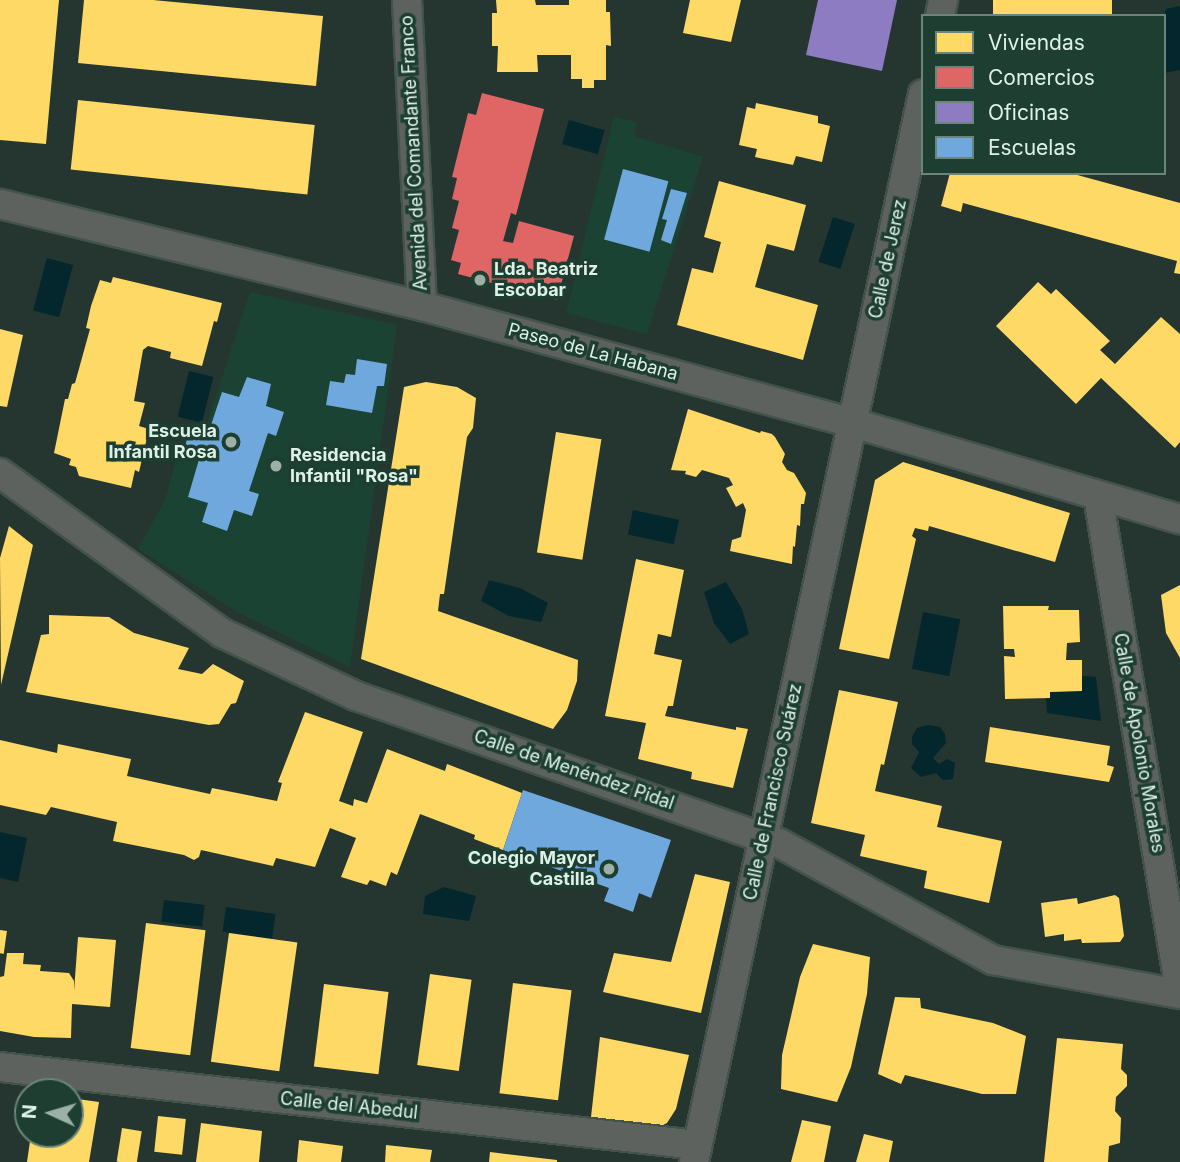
<!DOCTYPE html>
<meta charset="utf-8">
<style>
body{margin:0}
#map{position:relative;width:1180px;height:1162px;overflow:hidden;background:#253630;font-family:Inter,sans-serif}
div>[style]{position:absolute}
[style*='--x']{left:calc(var(--x)*1px);top:calc(var(--y)*1px);width:calc(var(--w)*1px);rotate:calc(var(--a)*1deg)}
.built>*{inset:0;background:#1b4334}
.water>*{inset:0;background:#03272c;transform-origin:0 0}
.homes>*{inset:0;background:#ffd966;transform-origin:0 0}
.shops>*{inset:0;background:#e06666}
.offices>*{inset:0;background:#8e7cc3}
.schools>*{inset:0;background:#6fa8dc;transform-origin:0 0}
.roads{filter:drop-shadow(2px 0 #44524d) drop-shadow(-2px 0 #44524d) drop-shadow(0 2px #44524d) drop-shadow(0 -2px #44524d)}
.minor>*{height:28px;margin:-14px;padding:0 14px;transform-origin:14px;border-radius:14px;background:#5d625f}
.dots>*{width:19px;height:19px;translate:-50% -50%;box-sizing:border-box;border:4px solid #1d3e31;border-radius:50%}
span{translate:-50% -50%;white-space:nowrap;text-align:center;line-height:1.15;-webkit-text-stroke:7px #1d3e31;paint-order:stroke}
.street-label{font-size:18px;color:#def1e9}
.poi-label{font-size:18px;color:#def1e9;font-weight:700}
.left{translate:0 -50%;text-align:left}
.right{translate:-100% -50%;text-align:right}
.legend{position:absolute;left:921px;top:14px;width:245px;height:161px;box-sizing:border-box;background:#1d3e31;border:2px solid #6a867b;margin:0;padding:9px 12px;list-style:none;font-size:21px;color:#def1e9}
.legend li{display:flex;align-items:center;gap:14px;height:35px}
.legend b{width:35px;border:2px solid #6a867b}
.north{position:absolute;left:14px;top:1078px;width:70px;height:70px;box-sizing:border-box;background:#1d3e31;border:2px solid #6a867b;border-radius:50%;rotate:274deg;font-size:19px;font-weight:700;line-height:28px;text-align:center;color:#def1e9}
.north::after{content:'';display:block;margin:auto;width:24px;height:32px;background:#9db0a8;clip-path:polygon(50% 0,100% 100%,50% 72%,0 100%)}
</style>
<div id="map">
<div class="built">
<i style="clip-path:polygon(614px 117px,637px 122px,634px 136px,703px 157px,647px 334px,566px 313px)"></i>
<i style="clip-path:polygon(250px 292px,397px 325px,350px 667px,241px 614px,138px 549px,165px 500px,186px 425px,205px 430px)"></i>
</div>
<div class="water">
<i style="clip-path:polygon(1180px 6px,1180px 70px,1164px 73px,1164px 16px,1166px 9px)"></i>
<i style="left:569px;top:120px;width:37px;height:25px;rotate:16deg"></i>
<i style="left:833px;top:217px;width:23px;height:47px;rotate:18deg"></i>
<i style="left:47px;top:258px;width:27px;height:54px;rotate:15deg"></i>
<i style="left:189px;top:371px;width:25px;height:47px;rotate:14deg"></i>
<i style="left:633px;top:510px;width:47px;height:25px;rotate:12deg"></i>
<i style="clip-path:polygon(489px 580px,520px 588px,548px 603px,541px 622px,509px 616px,481px 601px)"></i>
<i style="clip-path:polygon(726px 582px,742px 609px,749px 634px,730px 644px,714px 623px,704px 592px)"></i>
<i style="left:923px;top:612px;width:38px;height:58px;rotate:11deg"></i>
<i style="clip-path:polygon(1082px 676px,1096px 677px,1101px 721px,1047px 713px,1046px 698px,1050px 692px,1082px 691px)"></i>
<i style="clip-path:polygon(928px 725px,940px 727px,945px 734px,946px 743px,933px 758px,939px 764px,947px 759px,955px 763px,953px 779px,943px 780px,936px 773px,921px 777px,911px 768px,919px 752px,912px 744px,912px 737px,917px 728px)"></i>
<i style="clip-path:polygon(0 832px,27px 838px,18px 882px,0 878px)"></i>
<i style="clip-path:polygon(444px 887px,476px 896px,469px 921px,423px 914px,425px 896px)"></i>
<i style="left:164px;top:900px;width:41px;height:22px;rotate:7deg"></i>
<i style="left:226px;top:907px;width:50px;height:25px;rotate:8deg"></i>
</div>
<div class="homes">
<i style="clip-path:polygon(0 0,59px 0,46px 144px,0 140px)"></i>
<i style="clip-path:polygon(84px 0,153px 0,323px 16px,316px 86px,78px 63px)"></i>
<i style="clip-path:polygon(496px 0,535px 0,536px 5px,569px 5px,569px 0,606px 0,606px 12px,610px 12px,611px 46px,606px 45px,606px 80px,594px 80px,594px 88px,582px 88px,582px 79px,571px 79px,571px 55px,537px 55px,538px 72px,497px 72px,498px 46px,492px 46px,492px 13px,497px 13px)"></i>
<i style="clip-path:polygon(690px 0,741px 0,731px 42px,683px 33px)"></i>
<i style="left:993px;top:0;width:119px;height:16px"></i>
<i style="left:78px;top:100px;width:238px;height:70px;rotate:6deg"></i>
<i style="clip-path:polygon(756px 103px,818px 116px,818px 123px,830px 126px,822px 162px,796px 156px,793px 165px,755px 157px,757px 149px,739px 145px,747px 107px,755px 109px)"></i>
<i style="clip-path:polygon(950px 173px,1070px 173px,1180px 203px,1180px 274px,1174px 273px,1177px 261px,963px 203px,961px 212px,941px 206px)"></i>
<i style="clip-path:polygon(719px 181px,806px 205px,794px 251px,767px 244px,755px 287px,818px 305px,803px 360px,677px 325px,692px 268px,713px 273px,721px 242px,704px 237px)"></i>
<i style="clip-path:polygon(113px 277px,222px 303px,217px 322px,214px 321px,202px 366px,170px 358px,171px 352px,148px 346px,143px 350px,134px 401px,145px 403px,139px 426px,149px 429px,139px 472px,135px 470px,131px 488px,79px 476px,76px 467px,69px 465px,71px 459px,54px 453px,65px 399px,68px 399px,72px 384px,75px 383px,90px 329px,86px 328px,91px 306px,100px 280px,111px 283px)"></i>
<i style="clip-path:polygon(1038px 282px,1051px 294px,1056px 289px,1110px 341px,1100px 350px,1115px 364px,1161px 317px,1180px 334px,1180px 442px,1175px 448px,1101px 378px,1076px 404px,996px 326px)"></i>
<i style="clip-path:polygon(0 329px,23px 335px,7px 407px,0 406px)"></i>
<i style="clip-path:polygon(426px 382px,457px 387px,476px 398px,473px 428px,467px 437px,444px 594px,440px 594px,438px 611px,578px 660px,577px 681px,567px 710px,553px 729px,361px 659px,404px 387px)"></i>
<i style="clip-path:polygon(688px 409px,760px 433px,761px 431px,772px 434px,775px 437px,785px 454px,782px 462px,787px 470px,794px 473px,806px 493px,804px 504px,801px 504px,800px 526px,797px 525px,795px 547px,793px 546px,792px 564px,730px 551px,732px 540px,741px 537px,746px 510px,743px 503px,736px 507px,726px 488px,733px 485px,729px 478px,702px 470px,696px 477px,685px 474px,686px 471px,671px 470px)"></i>
<i style="left:556px;top:432px;width:46px;height:122px;rotate:9deg"></i>
<i style="clip-path:polygon(903px 462px,1070px 513px,1055px 562px,929px 526px,928px 531px,915px 528px,912px 536px,916px 539px,889px 659px,839px 649px,875px 480px)"></i>
<i style="clip-path:polygon(9px 526px,33px 545px,1px 685px,0 558px)"></i>
<i style="clip-path:polygon(636px 559px,684px 570px,671px 637px,658px 634px,654px 654px,682px 660px,673px 706px,668px 706px,665px 716px,736px 730px,736px 727px,748px 729px,733px 788px,691px 779px,692px 772px,638px 759px,646px 723px,605px 716px)"></i>
<i style="clip-path:polygon(1180px 585px,1180px 658px,1166px 633px,1161px 595px)"></i>
<i style="clip-path:polygon(1003px 606px,1049px 606px,1048px 610px,1079px 610px,1080px 642px,1067px 643px,1066px 660px,1082px 660px,1082px 691px,1050px 692px,1050px 698px,1005px 699px,1004px 656px,1015px 657px,1014px 649px,1004px 649px)"></i>
<i style="clip-path:polygon(49px 615px,109px 617px,134px 633px,189px 648px,178px 669px,202px 674px,213px 664px,244px 681px,236px 703px,231px 704px,219px 724px,209px 725px,26px 692px,41px 635px,49px 634px)"></i>
<i style="clip-path:polygon(839px 690px,898px 702px,884px 765px,881px 764px,875px 791px,942px 806px,937px 827px,1002px 841px,989px 903px,924px 888px,927px 871px,860px 856px,865px 835px,811px 823px)"></i>
<i style="clip-path:polygon(305px 712px,363px 732px,339px 801px,353px 806px,354px 799px,367px 803px,387px 749px,445px 771px,447px 764px,522px 793px,503px 850px,474px 839px,475px 835px,420px 814px,397px 875px,391px 872px,386px 886px,370px 880px,367px 885px,341px 877px,356px 838px,330px 828px,315px 867px,276px 858px,273px 866px,201px 850px,199px 857px,194px 860px,184px 855px,113px 841px,117px 822px,51px 807px,46px 815px,0 805px,0 740px,57px 753px,58px 744px,131px 759px,127px 776px,210px 794px,212px 788px,277px 801px,282px 783px,278px 782px)"></i>
<i style="clip-path:polygon(990px 727px,1110px 746px,1107px 765px,1114px 767px,1109px 782px,985px 762px)"></i>
<i style="clip-path:polygon(695px 874px,730px 882px,701px 1013px,603px 992px,614px 953px,671px 962px)"></i>
<i style="clip-path:polygon(1115px 895px,1119px 898px,1124px 936px,1120px 942px,1082px 943px,1081px 939px,1064px 941px,1064px 934px,1045px 937px,1041px 903px,1077px 898px,1078px 904px)"></i>
<i style="left:146px;top:923px;width:60px;height:126px;rotate:7deg"></i>
<i style="left:0;top:930px;width:7px;height:23px;rotate:8deg"></i>
<i style="left:229px;top:933px;width:69px;height:130px;rotate:8deg"></i>
<i style="clip-path:polygon(78px 937px,116px 940px,110px 1007px,72px 1004px,71px 1038px,34px 1037px,0 1031px,0 977px,4px 976px,7px 953px,24px 953px,23px 964px,41px 965px,40px 971px,69px 973px,74px 981px,74px 991px)"></i>
<i style="clip-path:polygon(813px 944px,870px 957px,867px 994px,851px 1067px,837px 1102px,781px 1089px,782px 1055px,800px 977px)"></i>
<i style="left:430px;top:974px;width:42px;height:92px;rotate:8deg"></i>
<i style="left:513px;top:983px;width:59px;height:111px;rotate:7deg"></i>
<i style="left:324px;top:984px;width:65px;height:83px;rotate:7deg"></i>
<i style="clip-path:polygon(895px 997px,920px 998px,921px 1008px,993px 1023px,1026px 1036px,1016px 1094px,982px 1094px,905px 1075px,901px 1084px,878px 1074px)"></i>
<i style="clip-path:polygon(600px 1037px,689px 1055px,676px 1109px,667px 1123px,655px 1129px,591px 1117px)"></i>
<i style="clip-path:polygon(1057px 1038px,1123px 1044px,1121px 1069px,1127px 1075px,1127px 1086px,1116px 1097px,1115px 1111px,1121px 1118px,1120px 1143px,1109px 1146px,1108px 1162px,1044px 1162px)"></i>
<i style="clip-path:polygon(70px 1098px,99px 1102px,89px 1162px,27px 1162px,31px 1134px,70px 1134px)"></i>
<i style="left:158px;top:1116px;width:28px;height:36px;rotate:6deg"></i>
<i style="clip-path:polygon(802px 1120px,831px 1126px,824px 1162px,791px 1162px)"></i>
<i style="clip-path:polygon(201px 1123px,262px 1131px,259px 1162px,196px 1162px)"></i>
<i style="left:122px;top:1128px;width:20px;height:34px;rotate:9deg"></i>
<i style="clip-path:polygon(864px 1134px,893px 1141px,889px 1162px,856px 1162px)"></i>
<i style="clip-path:polygon(299px 1140px,343px 1146px,341px 1162px,297px 1162px)"></i>
<i style="clip-path:polygon(386px 1145px,432px 1150px,430px 1162px,385px 1162px)"></i>
<i style="clip-path:polygon(490px 1152px,557px 1160px,557px 1162px,489px 1162px)"></i>
</div>
<div class="shops">
<i style="clip-path:polygon(482px 93px,544px 109px,516px 215px,511px 213px,503px 241px,513px 243px,519px 221px,574px 236px,557px 300px,458px 274px,461px 263px,451px 260px,459px 230px,452px 228px,459px 201px,452px 199px,457px 178px,452px 177px,468px 113px,476px 115px)"></i>
</div>
<div class="offices">
<i style="clip-path:polygon(818px 0,897px 0,882px 71px,806px 55px)"></i>
</div>
<div class="schools">
<i style="left:623px;top:169px;width:47px;height:73px;rotate:15deg"></i>
<i style="clip-path:polygon(671px 189px,687px 193px,671px 244px,661px 240px,667px 220px,662px 219px)"></i>
<i style="clip-path:polygon(357px 359px,387px 364px,384px 386px,377px 386px,372px 413px,326px 405px,330px 381px,344px 383px,346px 374px,355px 375px)"></i>
<i style="clip-path:polygon(247px 377px,271px 384px,266px 406px,284px 412px,276px 436px,268px 433px,249px 491px,259px 494px,252px 516px,234px 510px,227px 531px,202px 522px,208px 503px,188px 497px,200px 456px,184px 450px,190px 428px,208px 434px,222px 392px,239px 397px)"></i>
<i style="clip-path:polygon(523px 790px,671px 840px,651px 898px,639px 893px,633px 912px,604px 901px,609px 888px,503px 850px)"></i>
</div>
<div class="roads">
<div class="minor">
<i style="--x:407;--y:0;--w:306;--a:87.2"></i>
<i style="--x:940;--y:16;--w:16;--a:-79"></i>
<i style="--x:0;--y:204;--w:434;--a:13.6"></i>
<i style="--x:422;--y:306;--w:447;--a:15.2"></i>
<i style="--x:853;--y:423;--w:341;--a:16.4"></i>
<i style="--x:0;--y:473;--w:274;--a:35.8"></i>
<i style="--x:222;--y:633;--w:148;--a:25.2"></i>
<i style="--x:356;--y:696;--w:448;--a:19.2"></i>
<i style="--x:779;--y:843;--w:244;--a:28.7"></i>
<i style="--x:993;--y:960;--w:190;--a:10.3"></i>
<i style="--x:1098;--y:496;--w:501;--a:80.58"></i>
<i style="--x:0;--y:1067;--w:702;--a:6.38"></i>
<i style="--x:694;--y:1162;--w:1092;--a:-77.9"></i>
</div>
</div>
<div class="dots">
<i style="left:480px;top:280px;background:#9db0a8"></i>
<i style="left:231px;top:442px;background:#9db0a8"></i>
<i style="left:276px;top:466px;background:#9db0a8"></i>
<i style="left:609px;top:869px;background:#9db0a8"></i>
</div>
<div class="street-label">
<span style="left:414px;top:153px;rotate:-93deg">Avenida del Comandante Franco</span>
<span style="left:888px;top:259px;rotate:-78deg">Calle de Jerez</span>
<span style="left:593px;top:352px;rotate:15deg">Paseo de La Habana</span>
<span style="left:1139px;top:743px;rotate:80deg">Calle de Apolonio Morales</span>
<span style="left:574px;top:770px;rotate:19deg">Calle de Menéndez Pidal</span>
<span style="left:773px;top:792px;rotate:-78deg">Calle de Francisco Suárez</span>
<span style="left:349px;top:1106px;rotate:6deg">Calle del Abedul</span>
</div>
<div class="poi-label">
<span class="left" style="left:494px;top:280px">Lda. Beatriz<br>Escobar</span>
<span class="right" style="left:217px;top:442px">Escuela<br>Infantil Rosa</span>
<span class="left" style="left:290px;top:466px">Residencia<br>Infantil "Rosa"</span>
<span class="right" style="left:595px;top:869px">Colegio Mayor<br>Castilla</span>
</div>
<ul class="legend">
<li><b style="height:19px;background:#ffd966"></b>Viviendas</li>
<li><b style="height:19px;background:#e06666"></b>Comercios</li>
<li><b style="height:19px;background:#8e7cc3"></b>Oficinas</li>
<li><b style="height:19px;background:#6fa8dc"></b>Escuelas</li>
</ul>
<div class="north">N</div>
</div>
